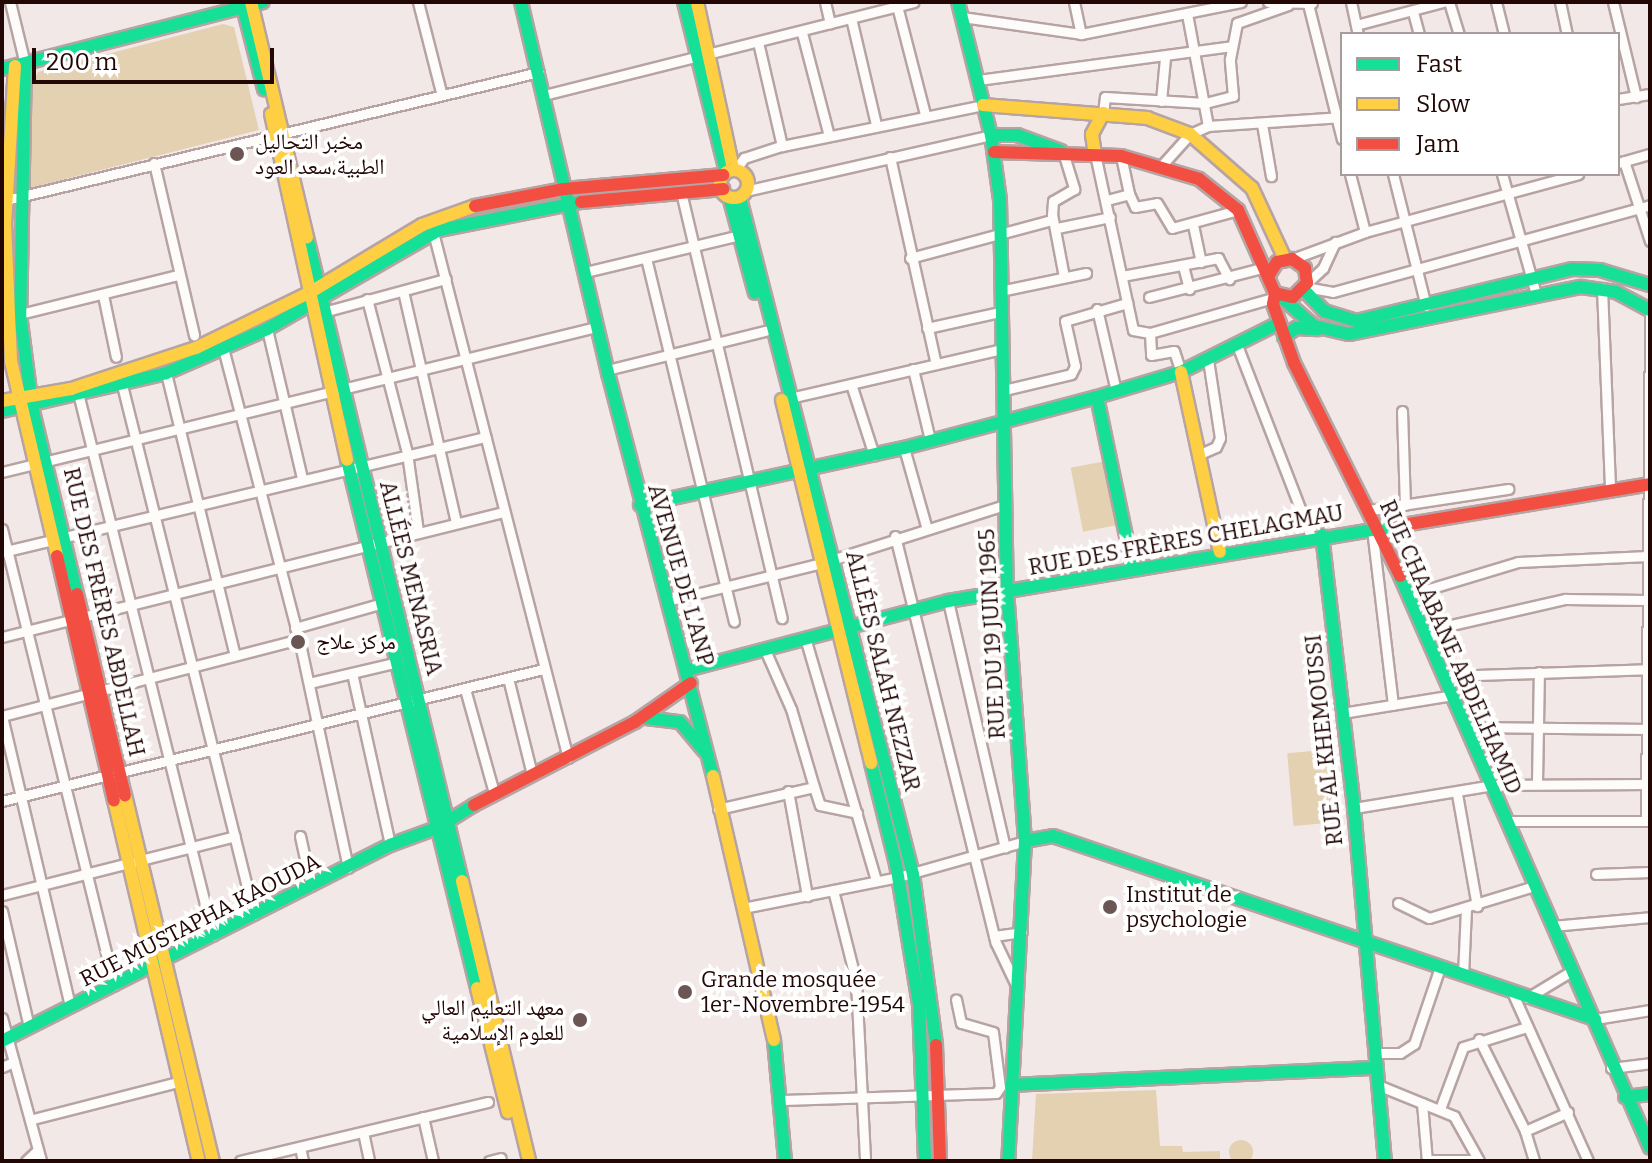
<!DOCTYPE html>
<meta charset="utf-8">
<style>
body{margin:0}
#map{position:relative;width:1652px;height:1163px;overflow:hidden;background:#f2e8e7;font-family:Bitter,"Noto Naskh Arabic",serif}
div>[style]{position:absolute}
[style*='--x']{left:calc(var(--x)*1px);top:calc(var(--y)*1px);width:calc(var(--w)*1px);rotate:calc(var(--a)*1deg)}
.green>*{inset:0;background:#e4d1b1;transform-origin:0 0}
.round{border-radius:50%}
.roads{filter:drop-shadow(2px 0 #b7a4a2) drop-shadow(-2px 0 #b7a4a2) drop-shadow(0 2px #b7a4a2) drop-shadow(0 -2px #b7a4a2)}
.street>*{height:9px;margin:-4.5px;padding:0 4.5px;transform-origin:4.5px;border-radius:4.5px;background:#fdfcfb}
.fast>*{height:12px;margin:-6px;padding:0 6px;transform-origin:6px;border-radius:6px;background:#16e098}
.slow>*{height:12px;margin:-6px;padding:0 6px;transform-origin:6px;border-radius:6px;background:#ffcf43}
.slow>.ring{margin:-6px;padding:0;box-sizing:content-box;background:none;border:12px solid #ffcf43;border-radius:50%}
.jam>*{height:12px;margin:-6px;padding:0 6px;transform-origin:6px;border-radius:6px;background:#f24e42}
.dots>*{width:22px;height:22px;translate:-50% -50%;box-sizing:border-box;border:4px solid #fff;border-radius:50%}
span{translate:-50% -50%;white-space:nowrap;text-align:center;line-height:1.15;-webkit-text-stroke:7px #fff;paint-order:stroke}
.poi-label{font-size:22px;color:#230705}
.left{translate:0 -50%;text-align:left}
.right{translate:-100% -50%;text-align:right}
.street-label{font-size:22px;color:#230705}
.frame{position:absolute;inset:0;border:4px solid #230705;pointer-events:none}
.legend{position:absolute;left:1340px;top:32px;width:280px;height:144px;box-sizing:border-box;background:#fff;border:2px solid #a79c9b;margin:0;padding:10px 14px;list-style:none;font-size:24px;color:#230705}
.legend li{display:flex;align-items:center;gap:16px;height:40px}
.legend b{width:40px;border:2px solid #a79c9b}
.scale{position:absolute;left:32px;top:48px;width:242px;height:36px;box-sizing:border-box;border:4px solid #230705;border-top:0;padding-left:10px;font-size:24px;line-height:28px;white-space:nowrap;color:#230705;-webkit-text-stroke:6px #fff;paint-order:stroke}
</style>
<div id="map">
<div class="green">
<i style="clip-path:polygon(223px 24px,234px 27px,259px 130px,30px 188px,32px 84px,38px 72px)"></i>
<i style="left:1106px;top:461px;width:65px;height:36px;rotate:79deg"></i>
<i style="left:1335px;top:749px;width:73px;height:48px;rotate:85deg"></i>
<i style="clip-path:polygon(1156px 1090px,1160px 1146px,1182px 1146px,1183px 1152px,1220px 1151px,1220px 1161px,1032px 1161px,1036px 1094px)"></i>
<i class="round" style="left:1229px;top:1140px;width:24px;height:24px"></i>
</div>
<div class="roads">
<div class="street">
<i style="--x:10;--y:2;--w:64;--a:76.4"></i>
<i style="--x:418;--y:2;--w:93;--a:75.7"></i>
<i style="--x:825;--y:2;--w:22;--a:77"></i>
<i style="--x:896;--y:2;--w:116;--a:75.5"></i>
<i style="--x:1074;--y:2;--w:33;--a:78"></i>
<i style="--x:1268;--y:2;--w:44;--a:1.3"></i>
<i style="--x:1351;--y:2;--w:33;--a:78"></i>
<i style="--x:1449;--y:2;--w:34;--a:73"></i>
<i style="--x:1496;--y:2;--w:33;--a:76"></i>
<i style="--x:1560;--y:2;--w:33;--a:78"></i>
<i style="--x:1613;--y:2;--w:98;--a:76.4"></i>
<i style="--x:1308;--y:4;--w:139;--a:75.9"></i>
<i style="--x:1413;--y:12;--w:23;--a:75"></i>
<i style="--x:1187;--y:14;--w:114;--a:79.4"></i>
<i style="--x:962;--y:17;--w:120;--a:8.1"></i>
<i style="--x:1081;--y:34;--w:163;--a:-11.3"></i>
<i style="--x:851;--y:18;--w:110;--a:76.8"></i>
<i style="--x:1356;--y:25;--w:90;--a:-14.8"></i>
<i style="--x:802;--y:33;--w:106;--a:75.3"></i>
<i style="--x:758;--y:42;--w:107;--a:77"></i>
<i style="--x:978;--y:80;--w:256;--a:-7.6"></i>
<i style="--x:544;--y:95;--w:381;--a:-14.1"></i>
<i style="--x:1618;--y:99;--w:32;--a:-9"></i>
<i style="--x:1161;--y:101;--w:43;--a:-84.7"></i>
<i style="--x:1103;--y:113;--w:16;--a:-83"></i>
<i style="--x:1105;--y:97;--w:100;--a:3.4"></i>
<i style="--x:1205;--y:103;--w:29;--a:-14"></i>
<i style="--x:1233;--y:96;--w:37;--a:-95"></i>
<i style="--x:1230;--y:59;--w:37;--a:-79"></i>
<i style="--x:1237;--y:23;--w:54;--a:-19.4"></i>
<i style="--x:1262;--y:124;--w:53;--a:80.2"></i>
<i style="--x:1063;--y:152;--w:39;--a:73"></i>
<i style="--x:1074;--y:189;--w:24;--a:150"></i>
<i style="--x:1053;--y:201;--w:13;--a:94"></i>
<i style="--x:1052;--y:214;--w:64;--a:79.2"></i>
<i style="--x:1095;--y:154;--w:180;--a:77.8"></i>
<i style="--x:1133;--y:330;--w:17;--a:10"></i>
<i style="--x:1150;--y:333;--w:128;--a:-15.9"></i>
<i style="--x:1121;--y:156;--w:39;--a:78"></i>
<i style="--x:890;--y:157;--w:212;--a:77.5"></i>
<i style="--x:1624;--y:161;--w:84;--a:72"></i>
<i style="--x:154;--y:163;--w:177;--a:76.9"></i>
<i style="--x:1618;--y:163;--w:33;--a:-16"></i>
<i style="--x:1162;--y:165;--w:42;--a:-47.9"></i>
<i style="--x:1190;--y:134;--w:20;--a:-24"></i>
<i style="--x:1208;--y:126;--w:134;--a:-3.8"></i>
<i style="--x:736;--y:169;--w:14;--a:-54"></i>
<i style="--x:744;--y:158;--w:40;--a:-18"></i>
<i style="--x:782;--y:146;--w:205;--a:-11.5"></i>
<i style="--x:1350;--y:174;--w:60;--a:75.5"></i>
<i style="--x:1393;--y:174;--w:136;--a:76"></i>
<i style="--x:1502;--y:174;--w:125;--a:74.2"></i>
<i style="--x:745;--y:191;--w:252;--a:-12.8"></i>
<i style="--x:681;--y:192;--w:438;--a:76.7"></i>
<i style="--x:1107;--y:200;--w:23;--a:-15"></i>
<i style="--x:1129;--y:194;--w:14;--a:65"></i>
<i style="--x:1135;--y:207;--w:22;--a:-10"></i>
<i style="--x:1157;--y:203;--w:29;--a:59"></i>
<i style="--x:1172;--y:228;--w:68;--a:-15.3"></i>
<i style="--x:2;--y:201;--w:552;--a:-13.51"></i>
<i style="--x:1193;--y:225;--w:38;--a:78"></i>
<i style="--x:1057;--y:228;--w:54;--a:-11.7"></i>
<i style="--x:433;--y:232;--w:543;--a:75.61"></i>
<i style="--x:646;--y:258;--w:374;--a:76.4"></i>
<i style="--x:910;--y:258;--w:147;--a:-15"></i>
<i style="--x:1292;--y:259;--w:78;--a:-20.3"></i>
<i style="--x:1365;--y:232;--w:221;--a:-15.2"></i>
<i style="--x:1183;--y:266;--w:24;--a:75"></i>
<i style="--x:585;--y:272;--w:163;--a:-13.4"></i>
<i style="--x:1122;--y:276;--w:98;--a:-10.6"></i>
<i style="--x:1218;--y:258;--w:24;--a:62"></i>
<i style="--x:1307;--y:283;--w:22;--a:-43"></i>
<i style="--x:1323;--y:268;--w:29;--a:-65"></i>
<i style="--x:1305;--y:287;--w:28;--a:10"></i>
<i style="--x:1333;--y:292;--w:329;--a:-15.3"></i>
<i style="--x:1602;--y:288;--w:202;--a:87.7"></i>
<i style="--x:403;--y:291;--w:237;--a:77.1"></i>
<i style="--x:1000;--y:291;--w:88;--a:-11.8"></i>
<i style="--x:103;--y:295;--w:63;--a:78.2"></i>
<i style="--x:1149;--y:297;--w:117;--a:-14.4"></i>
<i style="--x:367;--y:299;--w:159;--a:75.4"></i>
<i style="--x:407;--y:453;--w:79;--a:82"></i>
<i style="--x:1097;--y:309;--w:84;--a:77"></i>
<i style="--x:327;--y:311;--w:123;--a:-15.1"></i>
<i style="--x:20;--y:314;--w:163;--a:-13.9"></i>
<i style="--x:927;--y:328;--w:75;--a:-12.4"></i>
<i style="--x:267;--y:329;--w:153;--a:76.8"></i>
<i style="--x:1150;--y:333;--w:22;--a:87"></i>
<i style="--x:1151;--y:355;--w:23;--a:-10"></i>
<i style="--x:1174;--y:351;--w:22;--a:72"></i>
<i style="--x:1237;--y:345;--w:206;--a:68.9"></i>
<i style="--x:223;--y:348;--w:301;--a:75.4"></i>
<i style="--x:299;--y:639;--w:234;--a:77.9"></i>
<i style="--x:913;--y:369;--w:73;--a:76.5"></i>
<i style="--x:607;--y:370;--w:163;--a:-13.9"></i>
<i style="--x:166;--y:373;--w:290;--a:76.3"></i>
<i style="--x:851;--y:384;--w:75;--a:72.1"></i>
<i style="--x:122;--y:385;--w:546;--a:76.01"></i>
<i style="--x:1004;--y:390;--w:69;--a:-13.4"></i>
<i style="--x:1071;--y:374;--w:9;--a:-63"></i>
<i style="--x:1075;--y:366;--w:46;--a:-102.5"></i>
<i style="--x:1065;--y:321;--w:65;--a:-16.2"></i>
<i style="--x:79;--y:397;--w:555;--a:76.04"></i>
<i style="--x:785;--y:399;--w:223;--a:-13"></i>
<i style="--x:1402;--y:411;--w:94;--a:88.2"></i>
<i style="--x:904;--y:448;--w:81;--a:74.2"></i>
<i style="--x:1200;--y:454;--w:17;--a:-24"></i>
<i style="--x:1216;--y:447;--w:10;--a:-66"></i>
<i style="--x:1220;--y:438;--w:79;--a:-98.7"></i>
<i style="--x:2;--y:472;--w:611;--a:-13.72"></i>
<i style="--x:1369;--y:510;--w:141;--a:-8.6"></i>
<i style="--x:2;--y:529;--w:470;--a:76.2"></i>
<i style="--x:1372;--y:529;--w:177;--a:83.2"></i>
<i style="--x:895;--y:536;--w:419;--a:76.1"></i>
<i style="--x:996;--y:943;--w:49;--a:64.5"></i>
<i style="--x:2;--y:552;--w:497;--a:-13.4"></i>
<i style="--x:1409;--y:595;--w:114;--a:-16.8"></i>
<i style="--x:1518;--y:562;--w:130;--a:-2.6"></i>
<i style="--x:667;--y:601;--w:160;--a:-13.8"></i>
<i style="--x:822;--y:563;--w:192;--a:-17.6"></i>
<i style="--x:948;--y:601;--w:253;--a:77"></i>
<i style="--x:295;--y:628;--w:91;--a:-15.9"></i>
<i style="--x:1425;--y:631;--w:144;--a:-12.9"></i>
<i style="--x:1565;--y:599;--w:81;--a:0.7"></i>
<i style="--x:2;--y:637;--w:516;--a:-14.01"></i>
<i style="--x:806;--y:641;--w:249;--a:73.7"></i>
<i style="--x:352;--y:673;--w:176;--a:77.5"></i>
<i style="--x:1444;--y:676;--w:206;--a:-1.9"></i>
<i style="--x:508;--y:678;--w:99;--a:76"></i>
<i style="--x:309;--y:683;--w:91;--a:-13.3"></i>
<i style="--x:465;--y:689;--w:108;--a:74.4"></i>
<i style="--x:1342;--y:713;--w:112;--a:-9.2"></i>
<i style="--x:2;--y:716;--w:307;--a:-14.5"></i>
<i style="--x:2;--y:716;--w:299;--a:76.8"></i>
<i style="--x:1469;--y:727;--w:180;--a:0.6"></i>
<i style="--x:1537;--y:782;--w:110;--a:-89"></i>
<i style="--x:814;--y:787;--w:19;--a:72"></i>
<i style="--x:820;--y:805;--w:38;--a:12"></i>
<i style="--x:788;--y:791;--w:107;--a:79.7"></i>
<i style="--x:1457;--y:794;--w:114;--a:79.9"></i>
<i style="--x:2;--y:801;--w:557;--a:-13.71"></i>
<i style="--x:1354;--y:808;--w:141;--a:-9.4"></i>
<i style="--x:1493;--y:785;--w:155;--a:-0.4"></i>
<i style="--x:718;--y:809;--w:98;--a:-12.9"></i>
<i style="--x:814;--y:787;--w:81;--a:-106.4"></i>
<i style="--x:791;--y:709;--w:62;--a:-113.7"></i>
<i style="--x:1506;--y:821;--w:144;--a:0"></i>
<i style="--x:1646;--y:821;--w:511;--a:-89.55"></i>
<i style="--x:300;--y:836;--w:51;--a:77.6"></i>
<i style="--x:1596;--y:874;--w:54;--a:-2.1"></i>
<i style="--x:833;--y:890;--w:94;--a:75.8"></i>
<i style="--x:856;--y:981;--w:180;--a:87.1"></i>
<i style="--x:2;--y:895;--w:240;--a:-14.2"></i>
<i style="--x:1398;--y:903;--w:34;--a:26"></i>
<i style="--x:1429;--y:918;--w:110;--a:-16.9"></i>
<i style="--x:743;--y:908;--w:158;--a:-11.3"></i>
<i style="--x:898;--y:877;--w:132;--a:-15.8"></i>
<i style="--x:2;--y:911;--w:119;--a:76.9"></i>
<i style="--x:1552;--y:926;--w:98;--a:-5.2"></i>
<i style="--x:994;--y:936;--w:28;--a:-8"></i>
<i style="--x:1463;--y:975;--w:65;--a:-87.4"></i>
<i style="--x:1513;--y:994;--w:183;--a:65.8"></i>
<i style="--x:1527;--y:998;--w:50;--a:-31.2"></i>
<i style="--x:2;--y:1018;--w:148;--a:74.7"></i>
<i style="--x:1595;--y:1019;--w:56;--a:-9.3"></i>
<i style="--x:1479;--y:1039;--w:103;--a:63.4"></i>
<i style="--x:1525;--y:1131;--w:31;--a:73"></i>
<i style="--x:1375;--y:1053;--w:25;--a:0"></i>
<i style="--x:1400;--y:1053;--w:17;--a:-33"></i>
<i style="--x:1414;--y:1044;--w:81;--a:-71.3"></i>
<i style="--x:2;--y:1067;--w:13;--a:-23"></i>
<i style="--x:1611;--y:1068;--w:39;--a:-7"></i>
<i style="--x:1380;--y:1086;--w:80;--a:22.1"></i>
<i style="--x:1454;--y:1116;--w:51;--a:60.9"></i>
<i style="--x:783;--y:1100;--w:213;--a:-1.9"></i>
<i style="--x:996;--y:1093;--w:7;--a:-56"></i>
<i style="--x:1000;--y:1087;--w:55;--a:-97.3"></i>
<i style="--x:993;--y:1032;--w:33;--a:-164"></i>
<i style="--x:961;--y:1023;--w:24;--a:-102"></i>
<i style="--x:1422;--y:1103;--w:58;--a:85.1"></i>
<i style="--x:1440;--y:1109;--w:66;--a:-69.6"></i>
<i style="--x:1463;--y:1047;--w:67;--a:-17.4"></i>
<i style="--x:423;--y:1117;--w:45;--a:77.2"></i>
<i style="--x:33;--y:1119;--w:150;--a:-14.3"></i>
<i style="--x:1525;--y:1131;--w:47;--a:-23.8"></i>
<i style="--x:363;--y:1132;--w:30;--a:78"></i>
<i style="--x:300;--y:1147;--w:14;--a:78"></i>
<i style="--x:1427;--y:1160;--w:51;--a:0"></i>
<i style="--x:26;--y:1161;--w:16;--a:-43"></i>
<i style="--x:240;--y:1161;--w:255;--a:-13.4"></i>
<i style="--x:489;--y:1161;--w:12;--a:-14"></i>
</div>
<div class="fast">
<i style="--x:521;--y:2;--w:381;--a:76.8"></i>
<i style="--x:608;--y:373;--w:416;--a:75.4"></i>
<i style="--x:684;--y:2;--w:175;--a:76.1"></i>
<i style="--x:958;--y:2;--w:137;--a:76.1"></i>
<i style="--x:991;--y:135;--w:66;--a:82.1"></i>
<i style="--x:1000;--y:200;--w:390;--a:89"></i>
<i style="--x:1007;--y:590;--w:252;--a:85.9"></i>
<i style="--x:1025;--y:841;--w:320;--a:93"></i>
<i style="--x:243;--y:7;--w:85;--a:75.6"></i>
<i style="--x:25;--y:64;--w:250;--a:91.1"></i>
<i style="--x:20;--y:314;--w:94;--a:82.6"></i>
<i style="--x:32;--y:407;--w:192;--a:76.5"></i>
<i style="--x:2;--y:69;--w:269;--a:-14.4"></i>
<i style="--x:991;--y:135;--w:26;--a:0"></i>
<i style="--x:1017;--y:135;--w:47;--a:20"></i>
<i style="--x:740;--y:198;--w:698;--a:75.65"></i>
<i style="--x:913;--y:874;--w:173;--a:82.3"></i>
<i style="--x:730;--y:200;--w:96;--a:75"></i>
<i style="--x:307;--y:237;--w:662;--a:76.47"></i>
<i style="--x:1304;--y:290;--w:29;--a:46"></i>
<i style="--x:1324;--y:311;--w:34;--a:17"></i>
<i style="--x:1356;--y:321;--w:222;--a:-13.5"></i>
<i style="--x:1572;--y:269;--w:28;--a:2"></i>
<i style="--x:1600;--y:270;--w:52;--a:16.7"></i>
<i style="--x:1280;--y:296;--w:45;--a:41.4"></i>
<i style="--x:1314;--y:326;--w:36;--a:13"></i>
<i style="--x:1349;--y:334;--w:237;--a:-11.5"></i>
<i style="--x:1581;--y:287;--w:35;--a:8"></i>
<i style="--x:1616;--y:292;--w:38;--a:28"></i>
<i style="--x:1284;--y:337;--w:15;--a:-37"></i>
<i style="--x:1296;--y:328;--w:22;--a:3"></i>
<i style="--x:1097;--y:397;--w:176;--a:78.2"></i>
<i style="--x:2;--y:411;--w:168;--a:-13"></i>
<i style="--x:166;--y:373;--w:110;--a:-23.5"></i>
<i style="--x:267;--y:329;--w:198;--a:-29.9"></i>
<i style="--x:439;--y:230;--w:145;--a:-11.2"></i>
<i style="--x:347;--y:460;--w:544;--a:76.17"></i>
<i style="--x:640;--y:505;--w:270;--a:-12.2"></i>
<i style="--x:904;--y:448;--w:200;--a:-14.8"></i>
<i style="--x:1097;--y:397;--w:88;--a:-16.6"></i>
<i style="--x:1181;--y:372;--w:110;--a:-26.6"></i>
<i style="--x:1322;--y:535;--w:275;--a:83.3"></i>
<i style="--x:1354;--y:808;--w:354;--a:85"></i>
<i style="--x:1400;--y:576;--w:624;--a:66.39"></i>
<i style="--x:687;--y:670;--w:270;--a:-14.8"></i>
<i style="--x:948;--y:601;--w:455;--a:-9.5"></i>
<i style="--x:646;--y:718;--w:34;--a:7"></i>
<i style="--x:680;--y:722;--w:38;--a:50"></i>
<i style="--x:871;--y:763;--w:104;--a:76.1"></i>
<i style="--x:896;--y:864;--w:142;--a:80.7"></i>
<i style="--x:919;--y:1004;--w:157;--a:87.8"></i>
<i style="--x:1025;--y:841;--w:28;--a:-10"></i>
<i style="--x:1053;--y:836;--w:572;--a:18.66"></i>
<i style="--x:774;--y:1040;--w:121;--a:84.8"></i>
<i style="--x:2;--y:1041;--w:435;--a:-26.8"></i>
<i style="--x:390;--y:845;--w:50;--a:-19.9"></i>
<i style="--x:437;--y:828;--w:44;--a:-31.9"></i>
<i style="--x:1011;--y:1085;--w:366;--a:-2.7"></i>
<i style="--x:1625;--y:1097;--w:25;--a:-7"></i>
</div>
<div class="slow">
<i style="--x:251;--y:2;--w:242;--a:76.6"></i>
<i style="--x:697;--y:2;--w:170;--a:77.8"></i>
<i style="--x:15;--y:66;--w:157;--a:93.6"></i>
<i style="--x:5;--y:223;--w:138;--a:87.5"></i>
<i style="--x:11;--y:361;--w:200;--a:76.7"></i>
<i style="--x:983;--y:105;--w:165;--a:4.5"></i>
<i style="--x:1147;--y:118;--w:46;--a:20.4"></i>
<i style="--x:1190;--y:134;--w:82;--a:41.1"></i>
<i style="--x:1252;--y:188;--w:78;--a:65.1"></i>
<i style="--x:271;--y:114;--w:354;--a:77.6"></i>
<i style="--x:1095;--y:154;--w:20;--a:-99"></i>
<i style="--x:1092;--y:134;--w:24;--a:-62"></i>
<i class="ring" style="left:720px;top:170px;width:16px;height:16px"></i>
<i style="--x:1181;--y:372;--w:184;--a:77.8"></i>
<i style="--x:782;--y:400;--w:374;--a:76.2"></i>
<i style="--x:2;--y:401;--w:70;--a:-9.9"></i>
<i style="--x:71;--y:389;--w:132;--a:-18.2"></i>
<i style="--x:196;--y:348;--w:126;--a:-26"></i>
<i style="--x:309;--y:293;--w:132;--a:-31"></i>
<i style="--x:422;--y:225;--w:56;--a:-19.7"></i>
<i style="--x:713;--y:776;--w:271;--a:77"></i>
<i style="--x:125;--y:795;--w:376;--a:76.5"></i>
<i style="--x:114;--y:800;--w:371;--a:76.8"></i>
<i style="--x:462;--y:881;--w:288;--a:76.5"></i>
<i style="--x:477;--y:988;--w:128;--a:76"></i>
</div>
<div class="jam">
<i style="--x:994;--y:152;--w:127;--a:1.8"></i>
<i style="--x:1121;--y:156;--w:81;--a:16.4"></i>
<i style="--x:1199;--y:179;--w:50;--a:38.5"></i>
<i style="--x:1238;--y:210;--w:91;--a:66"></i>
<i style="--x:1275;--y:293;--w:18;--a:13"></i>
<i style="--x:1293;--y:297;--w:20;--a:-45"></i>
<i style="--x:1307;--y:283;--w:15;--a:-98"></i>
<i style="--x:1305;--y:268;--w:16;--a:-145"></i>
<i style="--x:1292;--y:259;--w:15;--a:169"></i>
<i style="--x:1277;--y:262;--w:15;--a:122"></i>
<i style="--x:581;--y:202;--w:143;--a:-5.2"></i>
<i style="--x:475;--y:206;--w:91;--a:-10.8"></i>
<i style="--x:564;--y:189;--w:160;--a:-5"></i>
<i style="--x:1275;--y:293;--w:11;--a:100"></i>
<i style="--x:1273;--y:304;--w:63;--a:70.4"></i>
<i style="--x:1294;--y:363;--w:238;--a:63.5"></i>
<i style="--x:1397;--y:526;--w:256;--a:-9.4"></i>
<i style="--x:57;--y:556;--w:251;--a:76.9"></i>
<i style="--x:77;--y:594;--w:207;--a:76.6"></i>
<i style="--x:474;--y:805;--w:181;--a:-27.3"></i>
<i style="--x:635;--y:722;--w:68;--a:-34.9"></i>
<i style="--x:936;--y:1045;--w:116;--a:88"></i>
</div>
</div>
<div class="dots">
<i style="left:237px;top:154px;background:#6b5654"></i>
<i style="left:298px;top:642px;background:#6b5654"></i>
<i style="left:1110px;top:907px;background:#6b5654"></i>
<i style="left:685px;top:992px;background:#6b5654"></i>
<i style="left:580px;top:1020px;background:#6b5654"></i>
</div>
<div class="poi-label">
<span class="left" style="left:255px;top:154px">مخبر التحاليل<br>الطبية،سعد العود</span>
<span class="left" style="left:316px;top:642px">مركز علاج</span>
<span class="left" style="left:1126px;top:907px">Institut de<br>psychologie</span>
<span class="left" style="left:701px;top:992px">Grande mosquée<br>1er-Novembre-1954</span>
<span class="right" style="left:564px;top:1020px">معهد التعليم العالي<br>للعلوم الإسلامية</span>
</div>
<div class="street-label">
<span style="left:1186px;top:540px;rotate:-10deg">RUE DES FRÈRES CHELAGMAU</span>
<span style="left:681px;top:575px;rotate:74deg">AVENUE DE L'ANP</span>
<span style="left:411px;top:578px;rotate:76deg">ALLÉES MENASRIA</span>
<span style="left:104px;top:612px;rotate:77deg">RUE DES FRÈRES ABDELLAH</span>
<span style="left:992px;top:634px;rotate:-93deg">RUE DU 19 JUIN 1965</span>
<span style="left:1451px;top:647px;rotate:66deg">RUE CHAABANE ABDELHAMID</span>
<span style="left:883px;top:671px;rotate:76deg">ALLÉES SALAH NEZZAR</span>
<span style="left:1324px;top:740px;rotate:-96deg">RUE AL KHEMOUSSI</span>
<span style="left:200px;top:920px;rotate:-27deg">RUE MUSTAPHA KAOUDA</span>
</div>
<div class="frame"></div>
<ul class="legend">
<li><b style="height:10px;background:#16e098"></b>Fast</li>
<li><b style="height:10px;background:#ffcf43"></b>Slow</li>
<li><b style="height:10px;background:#f24e42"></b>Jam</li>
</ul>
<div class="scale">200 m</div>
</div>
